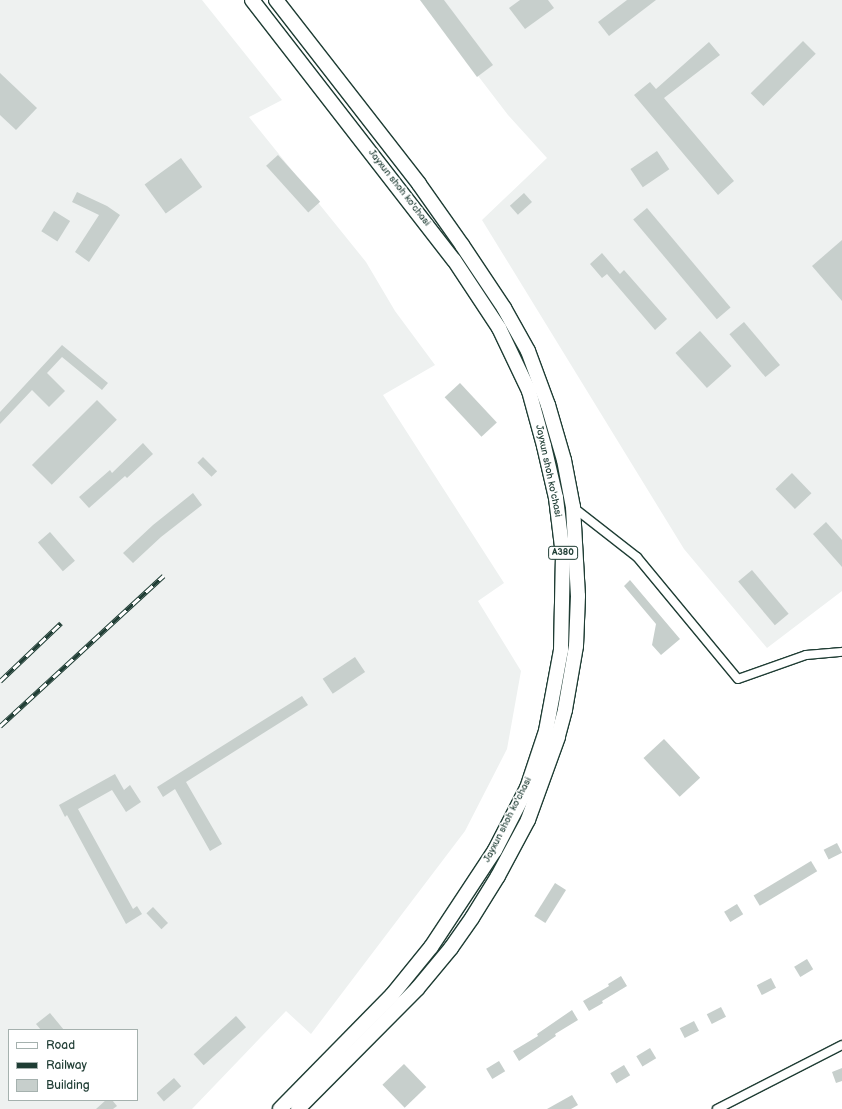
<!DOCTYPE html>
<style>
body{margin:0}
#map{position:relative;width:842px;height:1109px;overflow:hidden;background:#fff;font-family:"Balsamiq Sans",sans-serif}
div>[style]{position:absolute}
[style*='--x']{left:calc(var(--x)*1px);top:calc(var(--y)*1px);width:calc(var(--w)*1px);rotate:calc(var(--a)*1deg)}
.built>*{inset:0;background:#eef1f0}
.building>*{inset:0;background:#c7cfcc;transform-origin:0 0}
.roads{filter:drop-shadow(1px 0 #1f3d34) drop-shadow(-1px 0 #1f3d34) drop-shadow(0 1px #1f3d34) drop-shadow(0 -1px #1f3d34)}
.street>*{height:8px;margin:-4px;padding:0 4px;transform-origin:4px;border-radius:4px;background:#fff}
.highway>*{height:14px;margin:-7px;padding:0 7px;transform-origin:7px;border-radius:7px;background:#fff}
.rail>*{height:4.5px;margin-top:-2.25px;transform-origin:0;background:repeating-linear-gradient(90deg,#fff 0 9px,#1f3d34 0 18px);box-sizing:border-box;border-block:1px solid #1f3d34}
span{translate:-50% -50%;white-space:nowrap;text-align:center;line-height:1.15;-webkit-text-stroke:3px #fff;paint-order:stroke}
.shield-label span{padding:1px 3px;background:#fff;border:1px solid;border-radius:3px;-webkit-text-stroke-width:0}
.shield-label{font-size:9px;color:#1f3d34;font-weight:700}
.street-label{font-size:10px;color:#1f3d34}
.legend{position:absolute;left:8px;top:1029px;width:130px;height:72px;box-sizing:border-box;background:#fff;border:1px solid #a5b1ae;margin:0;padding:5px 7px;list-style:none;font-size:12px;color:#1f3d34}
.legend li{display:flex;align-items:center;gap:8px;height:20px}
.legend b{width:20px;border:1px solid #a5b1ae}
</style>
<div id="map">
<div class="built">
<i style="clip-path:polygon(evenodd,0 0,202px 0,282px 100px,249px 117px,366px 262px,395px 311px,435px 365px,383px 395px,504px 583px,478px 601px,521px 671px,507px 749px,465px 831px,311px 1034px,286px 1011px,192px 1109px,0 1109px,0 0,9px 1030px,137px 1030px,137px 1100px,9px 1100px,9px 1030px)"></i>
<i style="clip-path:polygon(420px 0,842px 0,842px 591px,767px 648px,684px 549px,482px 220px,547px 158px,508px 115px)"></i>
</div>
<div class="building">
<i style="clip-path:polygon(420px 0,444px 0,493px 65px,477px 77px)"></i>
<i style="clip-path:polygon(520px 0,548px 0,554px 8px,525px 29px,509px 8px)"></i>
<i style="clip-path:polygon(627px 0,656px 0,609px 36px,598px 22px)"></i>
<i style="left:803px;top:41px;width:18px;height:74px;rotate:45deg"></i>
<i style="clip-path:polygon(709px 42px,720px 55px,664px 98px,734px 181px,718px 195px,634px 95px,650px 82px,656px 89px)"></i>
<i style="clip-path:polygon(0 73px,37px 108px,16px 130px,0 115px)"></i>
<i style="left:657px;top:151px;width:22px;height:32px;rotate:56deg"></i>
<i style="left:278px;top:155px;width:63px;height:16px;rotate:48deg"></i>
<i style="left:181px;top:158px;width:36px;height:45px;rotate:54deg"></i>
<i style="clip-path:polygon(77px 192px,107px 206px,120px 215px,89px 262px,75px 252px,99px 215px,72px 202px)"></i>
<i style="left:524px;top:193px;width:12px;height:19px;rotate:48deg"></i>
<i style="left:647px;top:208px;width:130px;height:18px;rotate:50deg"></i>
<i style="left:54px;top:211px;width:19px;height:24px;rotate:32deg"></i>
<i style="clip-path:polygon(842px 240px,842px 301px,812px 266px)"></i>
<i style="clip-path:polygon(602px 253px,620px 274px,624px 270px,667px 319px,655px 330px,607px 274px,602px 278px,590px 264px)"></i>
<i style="left:744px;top:322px;width:56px;height:19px;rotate:50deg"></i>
<i style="left:700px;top:331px;width:47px;height:33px;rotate:48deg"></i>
<i style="clip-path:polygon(62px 345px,108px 383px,102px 390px,62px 357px,47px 373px,65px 391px,49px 407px,32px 390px,0 424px,0 412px)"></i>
<i style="left:460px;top:383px;width:54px;height:21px;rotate:47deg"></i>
<i style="left:97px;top:400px;width:28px;height:92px;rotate:45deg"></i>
<i style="clip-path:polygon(143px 443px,153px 454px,127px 478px,125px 476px,89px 508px,79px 497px,110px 470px,112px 473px)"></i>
<i style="left:203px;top:457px;width:20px;height:8px;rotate:45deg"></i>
<i style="left:792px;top:473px;width:28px;height:23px;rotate:46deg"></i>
<i style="clip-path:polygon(193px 493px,202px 505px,161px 537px,133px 563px,123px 553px,153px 525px)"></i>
<i style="clip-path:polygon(826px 522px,842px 540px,842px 567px,813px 534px)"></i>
<i style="left:50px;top:532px;width:38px;height:16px;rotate:49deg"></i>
<i style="left:752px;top:570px;width:57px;height:18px;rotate:50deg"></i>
<i style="clip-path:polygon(630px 580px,680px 639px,661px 655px,652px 645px,656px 624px,624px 586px)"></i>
<i style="left:355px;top:657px;width:18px;height:39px;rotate:56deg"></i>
<i style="clip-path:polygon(302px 696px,308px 705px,186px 782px,222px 844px,210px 851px,175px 789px,163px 797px,157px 787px)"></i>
<i style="left:664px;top:739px;width:53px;height:28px;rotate:47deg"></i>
<i style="clip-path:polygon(115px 774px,124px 790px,130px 785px,141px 802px,126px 812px,112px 790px,78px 809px,133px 909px,137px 906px,142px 914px,126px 924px,67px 815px,65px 817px,59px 805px)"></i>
<i style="left:837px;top:843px;width:11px;height:15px;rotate:63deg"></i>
<i style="left:811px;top:861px;width:12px;height:67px;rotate:59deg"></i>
<i style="left:555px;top:883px;width:13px;height:39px;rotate:32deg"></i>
<i style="left:737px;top:904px;width:12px;height:15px;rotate:59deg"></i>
<i style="left:153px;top:907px;width:22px;height:9px;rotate:47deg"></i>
<i style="left:807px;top:959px;width:12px;height:15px;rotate:59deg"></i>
<i style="clip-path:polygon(621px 976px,627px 986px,602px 1001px,603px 1003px,589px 1011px,583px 1001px,609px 986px,608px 984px)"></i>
<i style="left:771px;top:978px;width:11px;height:16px;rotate:63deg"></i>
<i style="left:721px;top:1007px;width:11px;height:16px;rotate:63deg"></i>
<i style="clip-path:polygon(572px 1010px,578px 1020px,555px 1034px,556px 1036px,519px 1061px,513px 1051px,538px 1036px,537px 1034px)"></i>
<i style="clip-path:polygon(50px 1013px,64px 1030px,41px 1030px,36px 1024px)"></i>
<i style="left:236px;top:1016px;width:15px;height:57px;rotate:48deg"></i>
<i style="left:694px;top:1021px;width:11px;height:16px;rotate:63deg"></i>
<i style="left:650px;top:1048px;width:12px;height:16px;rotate:59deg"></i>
<i style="left:499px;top:1061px;width:12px;height:15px;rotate:59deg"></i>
<i style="left:404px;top:1064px;width:32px;height:30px;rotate:46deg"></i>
<i style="left:624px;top:1065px;width:12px;height:16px;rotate:59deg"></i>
<i style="clip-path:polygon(842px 1068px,842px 1081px,836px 1083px,832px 1072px)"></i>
<i style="left:174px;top:1078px;width:11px;height:23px;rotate:49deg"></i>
<i style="clip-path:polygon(572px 1095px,578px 1105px,571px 1109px,547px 1109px)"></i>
<i style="clip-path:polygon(106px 1100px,112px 1100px,117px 1106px,113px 1109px,96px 1109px)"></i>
</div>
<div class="roads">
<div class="street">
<i style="--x:573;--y:507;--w:81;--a:38"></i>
<i style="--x:637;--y:557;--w:158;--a:50.4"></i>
<i style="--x:738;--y:679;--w:72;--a:-19.4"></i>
<i style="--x:806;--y:655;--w:36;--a:-5"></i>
<i style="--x:717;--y:1109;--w:140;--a:-27.1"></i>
</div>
<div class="highway">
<i style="--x:252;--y:0;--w:329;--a:52.2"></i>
<i style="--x:454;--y:260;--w:82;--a:56.5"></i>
<i style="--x:499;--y:328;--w:70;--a:64.5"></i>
<i style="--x:529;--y:391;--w:57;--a:74.7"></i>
<i style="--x:544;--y:446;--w:53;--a:77"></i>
<i style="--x:556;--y:498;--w:57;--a:83"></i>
<i style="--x:563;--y:555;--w:95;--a:91.2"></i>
<i style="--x:561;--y:650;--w:82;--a:100.5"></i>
<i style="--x:546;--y:731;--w:60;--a:108.4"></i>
<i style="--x:527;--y:788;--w:70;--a:117.3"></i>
<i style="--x:495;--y:850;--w:116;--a:123.4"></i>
<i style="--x:431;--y:947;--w:62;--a:129.1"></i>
<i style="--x:392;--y:995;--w:160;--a:134.5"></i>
<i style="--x:276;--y:0;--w:233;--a:52.1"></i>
<i style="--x:419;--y:184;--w:75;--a:54.8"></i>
<i style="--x:462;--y:245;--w:76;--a:56.3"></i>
<i style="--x:504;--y:308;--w:49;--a:60.8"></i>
<i style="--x:528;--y:351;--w:58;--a:69.7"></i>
<i style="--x:548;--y:405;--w:57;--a:73.8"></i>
<i style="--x:564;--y:460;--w:48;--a:79.2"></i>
<i style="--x:573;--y:507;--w:89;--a:86.8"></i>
<i style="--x:578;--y:596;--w:50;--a:92.3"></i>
<i style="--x:576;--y:646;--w:65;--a:99.8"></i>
<i style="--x:565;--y:710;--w:28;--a:105"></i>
<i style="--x:558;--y:737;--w:88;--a:109.9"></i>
<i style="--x:528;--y:820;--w:64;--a:118.2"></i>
<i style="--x:498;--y:876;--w:49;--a:121.8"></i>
<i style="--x:472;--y:918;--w:37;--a:125"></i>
<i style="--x:451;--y:948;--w:53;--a:129.7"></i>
<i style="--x:417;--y:989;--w:169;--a:134.8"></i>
</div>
</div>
<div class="rail">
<i style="--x:0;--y:681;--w:84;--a:-43.6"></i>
<i style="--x:0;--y:726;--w:222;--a:-42.6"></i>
</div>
<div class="shield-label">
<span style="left:563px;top:553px">A380</span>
</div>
<div class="street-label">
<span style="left:399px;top:188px;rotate:52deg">Jayxun shoh ko'chasi</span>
<span style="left:548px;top:471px;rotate:78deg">Jayxun shoh ko'chasi</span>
<span style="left:508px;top:820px;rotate:-63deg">Jayxun shoh ko'chasi</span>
</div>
<ul class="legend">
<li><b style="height:5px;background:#fff"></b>Road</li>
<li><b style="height:5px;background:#1f3d34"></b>Railway</li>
<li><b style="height:11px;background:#c7cfcc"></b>Building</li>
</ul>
</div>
